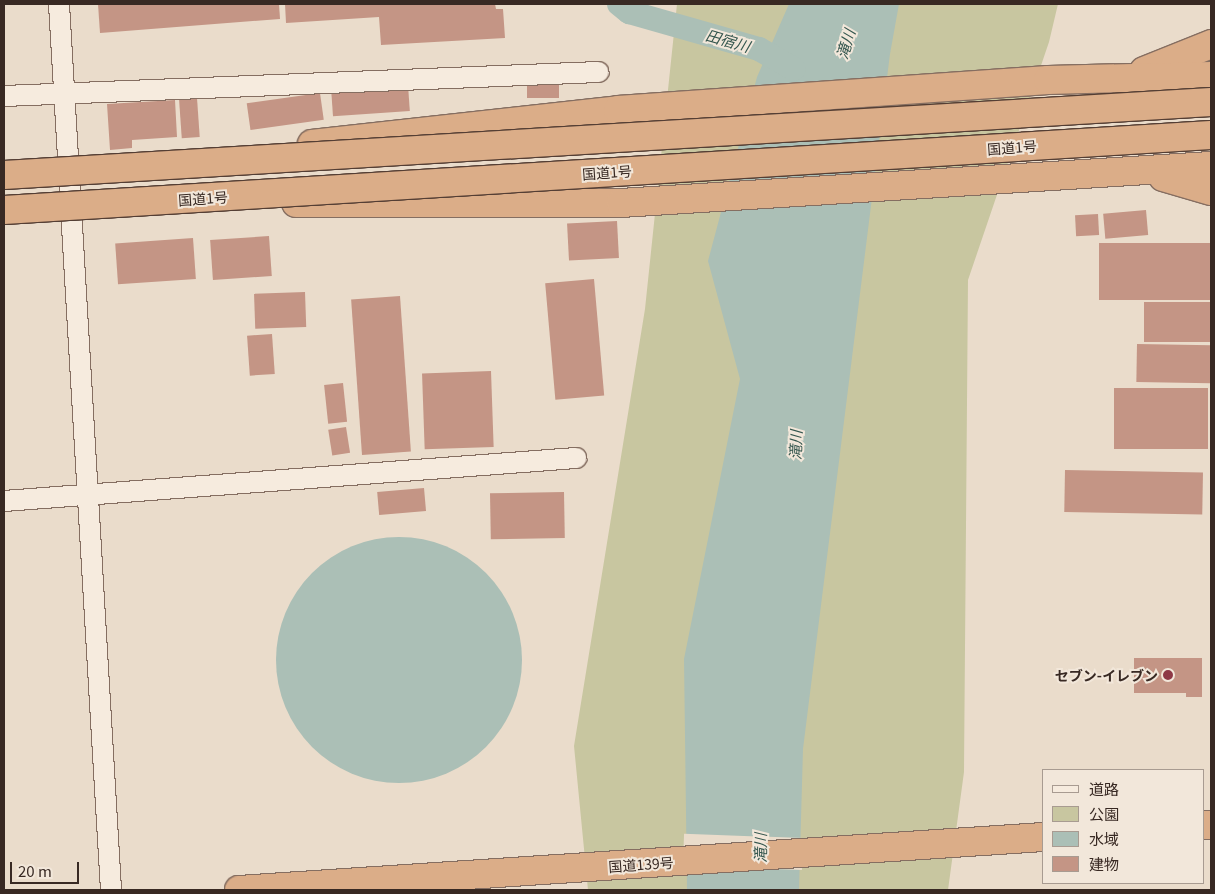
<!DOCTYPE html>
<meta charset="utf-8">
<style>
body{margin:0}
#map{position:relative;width:1215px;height:894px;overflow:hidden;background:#eadccb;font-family:Georgia,"Noto Sans JP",serif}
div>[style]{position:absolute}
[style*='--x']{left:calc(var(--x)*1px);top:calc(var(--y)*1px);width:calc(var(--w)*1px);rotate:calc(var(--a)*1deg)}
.green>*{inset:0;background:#c8c6a0}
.water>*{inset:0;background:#abbfb6}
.round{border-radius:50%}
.pier>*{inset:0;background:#eadccb;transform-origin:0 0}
.canal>*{height:24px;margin:-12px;padding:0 12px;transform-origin:12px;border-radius:12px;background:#abbfb6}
.building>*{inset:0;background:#c49585;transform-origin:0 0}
.roads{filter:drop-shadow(1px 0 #856e61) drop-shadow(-1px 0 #856e61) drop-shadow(0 1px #856e61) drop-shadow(0 -1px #856e61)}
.minor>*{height:20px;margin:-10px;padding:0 10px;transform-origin:10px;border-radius:10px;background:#f6ebde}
.trunk>*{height:28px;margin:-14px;padding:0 14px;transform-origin:14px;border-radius:14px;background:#dbad88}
.bridges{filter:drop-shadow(1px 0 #543e34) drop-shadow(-1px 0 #543e34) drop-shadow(0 1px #543e34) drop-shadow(0 -1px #543e34)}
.trunk-bridge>*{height:28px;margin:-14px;padding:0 14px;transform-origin:14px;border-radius:14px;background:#dbad88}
.dots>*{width:14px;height:14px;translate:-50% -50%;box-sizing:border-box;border:2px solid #f2e7da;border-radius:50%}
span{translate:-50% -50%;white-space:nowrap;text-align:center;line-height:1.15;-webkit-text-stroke:4px #f2e7da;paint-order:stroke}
.street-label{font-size:14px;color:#382923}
.poi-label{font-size:14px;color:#382923;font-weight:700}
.right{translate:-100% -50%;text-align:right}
.water-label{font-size:15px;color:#34564e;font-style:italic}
.frame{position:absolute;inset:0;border:5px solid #382923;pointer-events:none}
.legend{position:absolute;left:1042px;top:769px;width:162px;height:115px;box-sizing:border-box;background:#f2e7da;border:1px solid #a89b91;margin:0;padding:6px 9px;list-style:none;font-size:15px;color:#382923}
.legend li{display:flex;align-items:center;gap:10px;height:25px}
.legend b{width:25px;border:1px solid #a89b91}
.scale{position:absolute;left:10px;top:862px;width:69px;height:22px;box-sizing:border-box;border:2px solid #382923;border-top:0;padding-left:6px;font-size:15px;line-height:18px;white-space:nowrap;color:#382923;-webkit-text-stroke:4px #f2e7da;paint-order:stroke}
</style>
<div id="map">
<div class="green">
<i style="clip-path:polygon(677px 4px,1058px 4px,1049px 42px,968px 280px,964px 772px,948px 890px,588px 890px,574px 746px,645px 309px)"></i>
</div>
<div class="water">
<i style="clip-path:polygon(789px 4px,899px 4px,890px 54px,803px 749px,799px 890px,687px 890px,684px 659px,740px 379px,708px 261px,757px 77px)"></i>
<i class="round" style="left:276px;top:537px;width:246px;height:246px"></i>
</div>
<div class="pier">
<i style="left:803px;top:838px;width:32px;height:119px;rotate:92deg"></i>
</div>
<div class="canal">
<i style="--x:619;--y:4;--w:13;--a:39"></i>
<i style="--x:629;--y:12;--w:135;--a:15.9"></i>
<i style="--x:759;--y:49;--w:40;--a:29.7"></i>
</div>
<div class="building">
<i style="clip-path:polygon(98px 4px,279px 4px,280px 19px,100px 33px)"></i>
<i style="clip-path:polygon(285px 4px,495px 4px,496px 9px,503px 9px,505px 38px,381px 45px,379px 17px,286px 23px)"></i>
<i style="left:559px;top:78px;width:20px;height:32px;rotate:90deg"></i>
<i style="left:408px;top:85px;width:26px;height:77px;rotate:86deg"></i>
<i style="left:320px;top:93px;width:27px;height:74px;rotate:82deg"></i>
<i style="left:197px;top:98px;width:39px;height:18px;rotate:86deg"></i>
<i style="clip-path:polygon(175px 100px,177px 137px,132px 140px,132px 148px,110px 150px,107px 104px)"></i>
<i style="left:1146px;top:210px;width:25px;height:43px;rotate:85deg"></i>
<i style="left:1098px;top:214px;width:21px;height:23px;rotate:87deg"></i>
<i style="left:617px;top:221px;width:37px;height:50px;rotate:87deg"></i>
<i style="left:269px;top:236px;width:40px;height:59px;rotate:86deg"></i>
<i style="left:193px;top:238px;width:41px;height:78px;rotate:86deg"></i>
<i style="left:1099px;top:243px;width:112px;height:57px"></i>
<i style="left:594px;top:279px;width:117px;height:49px;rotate:85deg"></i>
<i style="left:305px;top:292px;width:35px;height:51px;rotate:88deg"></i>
<i style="left:400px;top:296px;width:156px;height:49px;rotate:86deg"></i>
<i style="left:1211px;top:302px;width:40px;height:67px;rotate:90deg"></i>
<i style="left:272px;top:334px;width:40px;height:25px;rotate:86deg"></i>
<i style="left:1137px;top:344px;width:74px;height:38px;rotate:1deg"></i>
<i style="left:491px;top:371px;width:76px;height:69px;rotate:88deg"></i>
<i style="left:343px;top:383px;width:39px;height:19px;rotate:84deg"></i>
<i style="left:1114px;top:388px;width:94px;height:61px"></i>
<i style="left:346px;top:427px;width:26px;height:18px;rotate:81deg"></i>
<i style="left:1065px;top:470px;width:138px;height:42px;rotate:1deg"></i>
<i style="left:424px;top:488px;width:23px;height:47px;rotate:85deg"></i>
<i style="left:564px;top:492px;width:46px;height:74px;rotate:89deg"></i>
<i style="clip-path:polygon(1134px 658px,1202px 658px,1202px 697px,1186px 697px,1186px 693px,1134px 693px)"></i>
</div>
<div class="roads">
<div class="minor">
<i style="--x:59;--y:4;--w:888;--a:86.64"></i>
<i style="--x:4;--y:96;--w:595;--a:-2.31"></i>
<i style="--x:4;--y:501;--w:574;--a:-4.3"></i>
</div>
<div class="trunk">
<i style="--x:1144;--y:71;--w:72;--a:-21.9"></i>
<i style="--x:312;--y:144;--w:308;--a:-6.3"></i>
<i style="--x:618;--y:110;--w:431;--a:-4"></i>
<i style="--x:1048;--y:80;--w:163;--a:-1.4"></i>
<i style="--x:1163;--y:177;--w:50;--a:16.3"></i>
<i style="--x:296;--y:203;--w:325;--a:0"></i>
<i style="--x:621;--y:203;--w:591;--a:-3.59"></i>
<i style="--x:1204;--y:825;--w:7;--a:0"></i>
<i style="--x:239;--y:890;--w:807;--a:-3.77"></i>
</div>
</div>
<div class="bridges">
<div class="trunk-bridge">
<i style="--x:4;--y:175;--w:1209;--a:-3.46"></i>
<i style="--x:4;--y:210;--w:1209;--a:-3.56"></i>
</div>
</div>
<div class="dots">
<i style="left:1168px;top:675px;background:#8e3846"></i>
</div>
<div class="street-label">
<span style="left:1012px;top:147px;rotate:-4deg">国道1号</span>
<span style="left:607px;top:172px;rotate:-4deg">国道1号</span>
<span style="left:203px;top:198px;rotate:-4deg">国道1号</span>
<span style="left:641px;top:864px;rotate:-4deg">国道139号</span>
</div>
<div class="poi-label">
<span class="right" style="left:1158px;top:675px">セブン-イレブン</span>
</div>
<div class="water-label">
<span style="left:728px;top:40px;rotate:16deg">田宿川</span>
<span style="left:845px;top:44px;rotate:-73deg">滝川</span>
<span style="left:795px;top:445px;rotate:-88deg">滝川</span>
<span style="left:760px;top:848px;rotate:-90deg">滝川</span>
</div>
<div class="frame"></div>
<ul class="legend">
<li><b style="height:6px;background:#f6ebde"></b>道路</li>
<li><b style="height:14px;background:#c8c6a0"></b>公園</li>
<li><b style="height:14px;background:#abbfb6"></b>水域</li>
<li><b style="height:14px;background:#c49585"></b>建物</li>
</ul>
<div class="scale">20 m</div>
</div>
